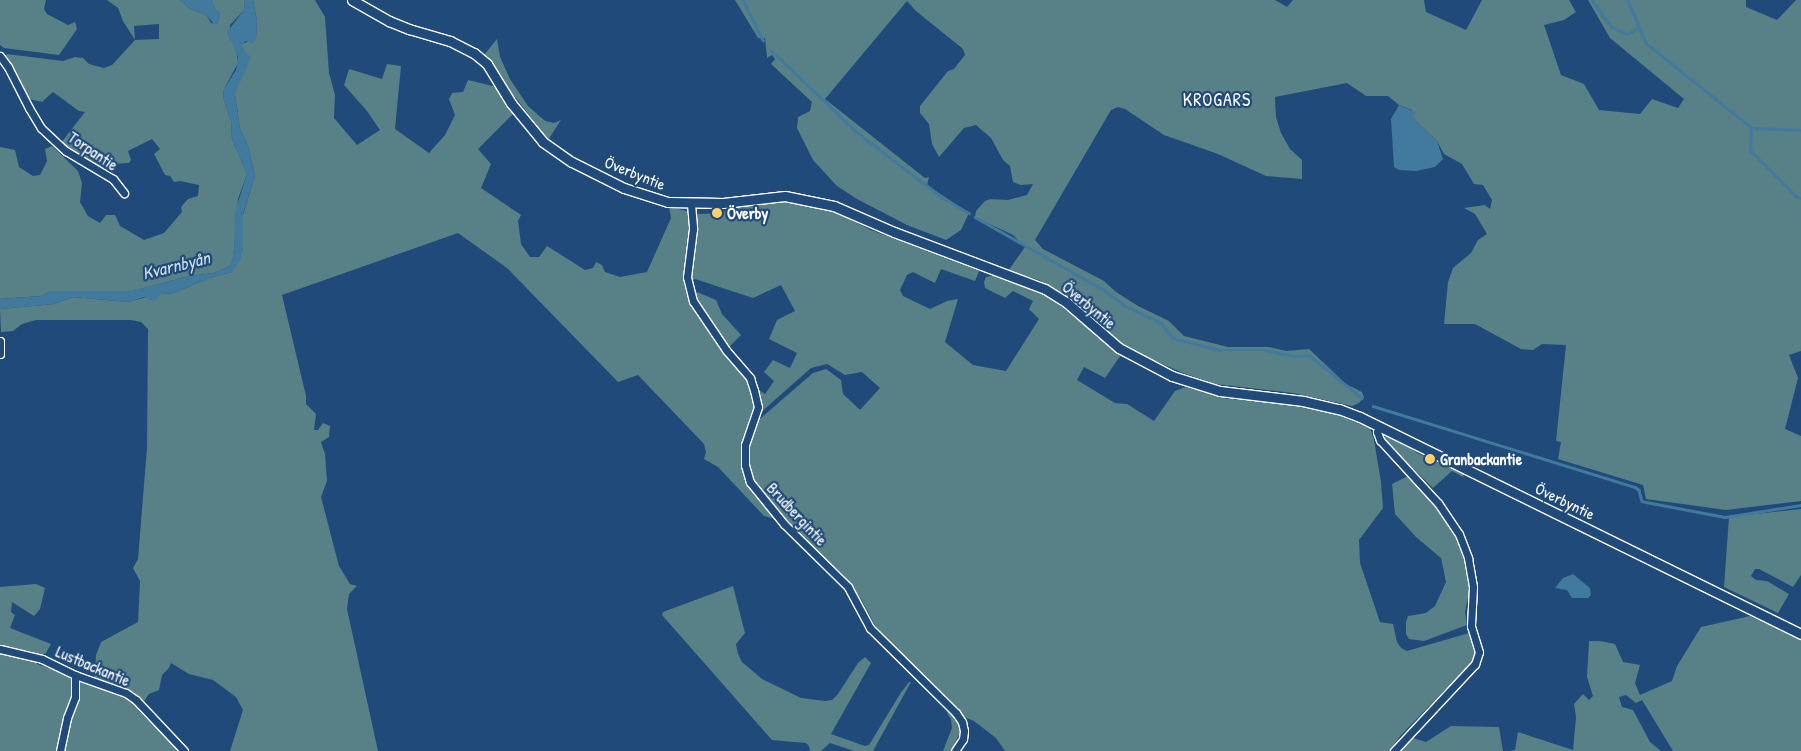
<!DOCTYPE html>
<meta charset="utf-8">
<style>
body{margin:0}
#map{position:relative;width:1801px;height:751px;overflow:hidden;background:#1f4a7a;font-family:"Patrick Hand",sans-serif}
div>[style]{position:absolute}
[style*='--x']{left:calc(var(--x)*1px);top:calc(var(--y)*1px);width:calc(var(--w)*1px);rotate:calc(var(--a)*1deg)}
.green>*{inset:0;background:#588087}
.water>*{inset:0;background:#427a9e}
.stream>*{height:2.5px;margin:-1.25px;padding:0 1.25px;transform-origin:1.25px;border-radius:1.25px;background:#427a9e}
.roads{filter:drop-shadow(1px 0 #fff) drop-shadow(-1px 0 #fff) drop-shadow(0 1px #fff) drop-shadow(0 -1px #fff)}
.minor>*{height:7px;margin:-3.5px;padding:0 3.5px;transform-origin:3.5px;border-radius:3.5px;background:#1f4a7a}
.tertiary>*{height:9px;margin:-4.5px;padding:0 4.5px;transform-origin:4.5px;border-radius:4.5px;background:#1f4a7a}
.dots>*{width:14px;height:14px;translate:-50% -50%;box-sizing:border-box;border:2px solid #1f4a7a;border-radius:50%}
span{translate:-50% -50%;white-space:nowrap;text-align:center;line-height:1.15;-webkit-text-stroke:4.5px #1f4a7a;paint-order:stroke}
.street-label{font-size:16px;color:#fff}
.poi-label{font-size:16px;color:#fff;font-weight:700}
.left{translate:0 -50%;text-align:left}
.neighbourhood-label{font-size:18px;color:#fff;letter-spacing:1px}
.water-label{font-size:18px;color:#d0dee7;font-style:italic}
</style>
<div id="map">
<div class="green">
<i style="clip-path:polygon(0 0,46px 0,44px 9px,47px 14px,68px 25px,75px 22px,77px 29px,59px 55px,4px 48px,0 45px)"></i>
<i style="clip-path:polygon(evenodd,107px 0,180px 0,189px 8px,207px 16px,211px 23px,217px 24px,220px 14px,213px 6px,213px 0,245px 0,244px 10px,230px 25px,229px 37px,236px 49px,238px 63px,224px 89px,223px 97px,231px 121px,232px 139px,247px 174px,238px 199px,233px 261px,230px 266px,214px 273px,189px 276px,133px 291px,51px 291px,41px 296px,0 299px,0 147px,15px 150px,19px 167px,33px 176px,40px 175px,47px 161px,45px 149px,52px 146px,78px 171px,82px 183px,80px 202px,88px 216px,100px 223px,106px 215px,115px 215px,120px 226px,144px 240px,164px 233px,182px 212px,181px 207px,188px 199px,198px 196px,199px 185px,180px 181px,174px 182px,170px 176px,165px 175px,154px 154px,160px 149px,152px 139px,128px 151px,131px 160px,129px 163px,111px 164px,106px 173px,76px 155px,61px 143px,85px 112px,79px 111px,53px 92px,42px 102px,29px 99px,6px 56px,7px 54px,63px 61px,75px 57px,83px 58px,89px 64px,104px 68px,112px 65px,135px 40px,123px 21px,118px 8px,107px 0,159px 24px,159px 39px,135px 40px,134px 26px,159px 24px)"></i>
<i style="clip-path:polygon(evenodd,253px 0,315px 0,325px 17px,329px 73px,335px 95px,334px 118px,357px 145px,380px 130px,367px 111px,344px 85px,349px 69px,382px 79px,387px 64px,401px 66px,395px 129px,429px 153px,445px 135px,455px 115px,449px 99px,452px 93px,463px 92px,468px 80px,497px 87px,513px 114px,478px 149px,491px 164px,481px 188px,521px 215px,518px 221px,521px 244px,530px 257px,539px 257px,547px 246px,585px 270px,593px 268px,596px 262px,602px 265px,605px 272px,620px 277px,647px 272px,671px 218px,669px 207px,700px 214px,721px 213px,730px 208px,776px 202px,801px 203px,837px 213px,871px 230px,979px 271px,975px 281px,941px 269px,935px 283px,913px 272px,907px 275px,900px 290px,903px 296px,930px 309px,947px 301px,958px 299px,945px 342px,973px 365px,1006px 371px,1039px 319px,1029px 309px,1033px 301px,1013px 291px,1005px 298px,985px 288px,984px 282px,986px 277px,995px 275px,1028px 287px,1052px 299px,1121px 355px,1105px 378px,1084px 367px,1077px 380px,1115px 403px,1127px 404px,1154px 421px,1175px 391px,1186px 387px,1222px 398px,1294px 405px,1330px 412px,1370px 428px,1374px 440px,1381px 482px,1383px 508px,1359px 540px,1360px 563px,1380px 622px,1393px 624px,1397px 642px,1401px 648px,1407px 651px,1469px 633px,1475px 653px,1473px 661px,1401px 735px,1389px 751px,1005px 751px,996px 738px,974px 721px,964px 717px,877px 629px,861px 599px,843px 575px,787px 522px,764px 516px,718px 467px,704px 459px,706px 452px,704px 444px,638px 375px,618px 382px,507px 268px,458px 233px,282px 295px,306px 396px,306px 404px,316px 414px,314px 430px,318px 430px,323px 423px,330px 426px,329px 437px,321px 442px,325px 454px,327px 481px,321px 497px,339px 566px,350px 584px,357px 586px,349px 594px,347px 609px,378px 751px,230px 751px,243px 710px,236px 697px,213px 680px,189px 674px,171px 663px,169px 668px,162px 675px,159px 690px,149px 694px,138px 710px,179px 751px,0 751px,0 587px,36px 584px,45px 588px,40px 609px,34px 616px,12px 602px,11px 612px,15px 615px,10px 628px,51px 644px,46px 653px,39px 656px,37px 664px,94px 684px,96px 655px,101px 642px,138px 622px,140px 581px,133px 568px,138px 559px,147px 448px,148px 329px,141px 322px,131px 320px,36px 320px,22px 324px,13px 331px,1px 332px,0 309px,54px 304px,73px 297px,128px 302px,162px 293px,172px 294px,209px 278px,232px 272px,243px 249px,243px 215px,255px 175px,248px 146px,240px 129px,235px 94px,244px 51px,241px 44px,256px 39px,257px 21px,253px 0,695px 279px,753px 298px,781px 285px,795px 311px,777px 320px,769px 339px,797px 353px,790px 368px,773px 360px,764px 372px,774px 381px,765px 394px,756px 388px,761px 408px,760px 413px,811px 368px,827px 364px,845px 375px,862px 372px,880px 388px,860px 410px,843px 394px,841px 380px,826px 369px,813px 373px,754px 424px,748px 423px,754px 407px,751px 390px,747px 378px,724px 352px,741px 335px,722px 314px,716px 300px,685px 287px,695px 279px)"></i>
<i style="clip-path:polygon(735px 0,1275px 0,1287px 7px,1293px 0,1424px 0,1426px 12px,1466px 30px,1482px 0,1569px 0,1576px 12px,1564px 20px,1544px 25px,1561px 75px,1584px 84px,1599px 110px,1640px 114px,1652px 99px,1678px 108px,1684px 99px,1610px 38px,1588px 0,1746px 0,1746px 7px,1777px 20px,1796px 0,1801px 0,1801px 351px,1789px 355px,1798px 378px,1785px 429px,1801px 436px,1801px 501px,1726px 510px,1646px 499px,1643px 485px,1558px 459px,1561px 442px,1556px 441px,1566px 345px,1542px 344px,1533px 350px,1521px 349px,1475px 324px,1444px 324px,1448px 282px,1453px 268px,1471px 253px,1478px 240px,1487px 234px,1475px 214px,1464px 208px,1485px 205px,1490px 209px,1492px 200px,1483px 185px,1474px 184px,1462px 164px,1444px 154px,1437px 141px,1414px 119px,1412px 110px,1399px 105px,1388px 96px,1366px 96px,1347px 83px,1275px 97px,1276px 117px,1281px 133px,1290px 149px,1302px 160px,1302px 179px,1266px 176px,1218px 154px,1164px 135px,1125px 109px,1118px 107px,1111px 110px,1035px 240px,1043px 249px,1104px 281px,1116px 292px,1138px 306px,1169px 321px,1184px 336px,1228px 347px,1269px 347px,1287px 351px,1309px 349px,1346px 384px,1362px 392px,1364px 397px,1359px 403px,1352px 406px,1293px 393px,1215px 384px,1183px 373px,1124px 347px,1064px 294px,1039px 280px,1008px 271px,1025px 247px,1013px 235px,975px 217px,976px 211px,985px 201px,990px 199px,1008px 200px,1027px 195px,1033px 184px,1021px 185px,1013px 182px,1010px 166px,1003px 160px,991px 138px,976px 125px,964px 128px,939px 157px,932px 144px,929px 124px,920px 113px,920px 106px,948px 71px,954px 69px,965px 55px,963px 49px,916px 11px,907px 1px,825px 99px,925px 178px,929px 177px,927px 185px,969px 213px,961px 230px,946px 240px,907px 225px,857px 199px,837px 186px,813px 160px,797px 128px,798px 117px,810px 111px,812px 102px,771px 64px,775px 59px,772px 55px,767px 58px,765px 37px,764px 39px,758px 38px)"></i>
<i style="clip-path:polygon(497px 39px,500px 57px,510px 79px,528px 106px,545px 121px,554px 123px,561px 120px,548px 140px,516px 98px,511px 95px,495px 67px,484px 55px)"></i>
<i style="clip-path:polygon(1388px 435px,1406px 444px,1417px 453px,1464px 474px,1463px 477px,1452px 471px,1433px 488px,1385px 441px,1385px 436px)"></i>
<i style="clip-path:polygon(1408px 476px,1434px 505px,1455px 534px,1464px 558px,1470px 588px,1465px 612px,1467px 625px,1424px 641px,1409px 639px,1406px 634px,1406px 622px,1408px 616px,1426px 613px,1435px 606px,1446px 582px,1441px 558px,1416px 537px,1395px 514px,1392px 484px)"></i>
<i style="clip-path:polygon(1801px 509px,1801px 575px,1793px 587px,1759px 569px,1755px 569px,1751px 576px,1756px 580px,1767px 581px,1789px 594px,1778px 613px,1724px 587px,1729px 517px)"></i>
<i style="clip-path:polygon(733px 586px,745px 633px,736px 644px,738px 654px,742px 662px,762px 679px,801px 698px,825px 701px,832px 700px,838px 694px,858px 663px,865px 657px,871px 663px,831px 734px,865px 746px,869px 745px,900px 694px,909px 682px,911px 682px,873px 751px,854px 751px,830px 743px,821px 751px,810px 751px,809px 746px,806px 743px,772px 740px,662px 615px,663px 612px)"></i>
<i style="clip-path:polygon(1750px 616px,1801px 640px,1801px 751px,1673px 751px,1642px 700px,1636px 703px,1626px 695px,1619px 697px,1622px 707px,1633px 710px,1650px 742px,1661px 751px,1509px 751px,1515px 750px,1518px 732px,1573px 750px,1576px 717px,1574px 704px,1583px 694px,1589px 700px,1593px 696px,1587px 677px,1589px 641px,1600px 641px,1615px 644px,1623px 662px,1640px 665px,1635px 683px,1640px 695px,1672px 681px,1677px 666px,1701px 627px)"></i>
<i style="clip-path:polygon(949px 711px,957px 719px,961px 726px,960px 732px,952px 751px,943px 751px,952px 728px,951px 719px,947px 713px)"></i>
<i style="clip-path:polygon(1451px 726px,1499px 727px,1503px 751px,1402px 751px,1413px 738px,1426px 742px)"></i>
</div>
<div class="water">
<i style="clip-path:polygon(180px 0,213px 0,213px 6px,220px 14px,217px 24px,215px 25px,207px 16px,189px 8px)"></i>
<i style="clip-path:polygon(245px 0,253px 0,257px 21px,256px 39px,253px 44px,246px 41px,242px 44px,244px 51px,251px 57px,235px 94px,240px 129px,248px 146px,255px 175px,243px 214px,243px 249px,240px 261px,232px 272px,209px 278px,172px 294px,162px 293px,154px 302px,144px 297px,129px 302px,73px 297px,54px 304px,0 309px,0 299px,41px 296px,51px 291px,133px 291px,189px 276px,214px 273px,230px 266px,234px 252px,235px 212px,247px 174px,232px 139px,231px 121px,223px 97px,224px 89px,236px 70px,238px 57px,227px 32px,244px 10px)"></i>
<i style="clip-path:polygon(1399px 105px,1415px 112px,1414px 119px,1437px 141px,1443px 159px,1435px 167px,1416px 171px,1399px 170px,1394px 167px,1391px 119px)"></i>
<i style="clip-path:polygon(1573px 574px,1590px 588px,1591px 595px,1588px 598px,1572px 598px,1567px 590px,1555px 588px,1563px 578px)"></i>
</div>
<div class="stream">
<i style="--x:743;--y:0;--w:45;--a:63.4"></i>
<i style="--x:1592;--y:0;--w:32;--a:54"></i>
<i style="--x:1611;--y:26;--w:18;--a:27"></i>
<i style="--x:1627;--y:34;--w:13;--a:-27"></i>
<i style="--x:1628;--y:0;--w:47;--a:67.3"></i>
<i style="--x:1646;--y:43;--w:136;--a:38.7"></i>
<i style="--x:1752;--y:128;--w:49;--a:2.3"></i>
<i style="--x:771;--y:50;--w:120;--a:43.7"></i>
<i style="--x:858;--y:133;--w:107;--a:37.4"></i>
<i style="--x:943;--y:198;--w:30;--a:30"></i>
<i style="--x:1752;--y:128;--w:22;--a:95"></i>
<i style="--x:1750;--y:150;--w:66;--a:45"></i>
<i style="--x:1797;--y:197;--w:4;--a:14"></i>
<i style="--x:975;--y:217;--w:150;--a:29.5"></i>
<i style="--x:1106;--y:291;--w:24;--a:38"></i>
<i style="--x:1125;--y:306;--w:40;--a:25"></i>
<i style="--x:1161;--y:323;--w:19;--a:51"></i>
<i style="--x:1173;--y:338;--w:49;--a:14.3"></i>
<i style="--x:1220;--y:350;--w:44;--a:0"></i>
<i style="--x:1264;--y:350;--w:32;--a:11"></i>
<i style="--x:1295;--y:356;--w:14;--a:-4"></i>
<i style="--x:1309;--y:355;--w:68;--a:39.1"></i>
<i style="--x:1373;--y:406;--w:274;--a:17.2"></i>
<i style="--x:1635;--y:487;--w:5;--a:37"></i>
<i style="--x:1639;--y:490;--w:11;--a:75"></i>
<i style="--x:1642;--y:501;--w:4;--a:14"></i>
<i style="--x:1646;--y:502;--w:80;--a:10.8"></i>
<i style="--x:1725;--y:517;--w:77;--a:-9"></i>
</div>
<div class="roads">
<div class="minor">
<i style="--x:0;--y:56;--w:14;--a:54"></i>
<i style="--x:8;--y:67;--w:46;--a:62.9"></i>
<i style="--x:29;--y:108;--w:23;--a:59"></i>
<i style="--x:41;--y:128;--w:34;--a:43"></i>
<i style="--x:66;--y:151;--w:55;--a:30.8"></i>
<i style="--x:113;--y:179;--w:18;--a:52"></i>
<i style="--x:691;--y:204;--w:25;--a:85"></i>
<i style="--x:693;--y:229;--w:48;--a:97.1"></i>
<i style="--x:687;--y:277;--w:25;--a:76"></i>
<i style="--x:693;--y:301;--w:59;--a:56"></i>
<i style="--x:726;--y:350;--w:37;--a:49"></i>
<i style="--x:750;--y:378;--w:13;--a:72"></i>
<i style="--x:754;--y:390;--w:17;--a:77"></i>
<i style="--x:758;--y:407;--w:40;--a:108.9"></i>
<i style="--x:745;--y:445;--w:20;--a:90"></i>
<i style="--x:745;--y:465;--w:18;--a:74"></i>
<i style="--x:750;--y:482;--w:54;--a:51"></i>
<i style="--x:784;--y:524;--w:90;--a:44.5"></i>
<i style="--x:848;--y:587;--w:47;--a:61.8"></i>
<i style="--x:870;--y:628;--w:121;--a:44.7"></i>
<i style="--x:956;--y:713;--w:11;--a:56"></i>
<i style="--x:962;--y:722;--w:9;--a:77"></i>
<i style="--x:964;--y:731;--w:8;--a:97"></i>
<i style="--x:963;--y:739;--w:14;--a:124"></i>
<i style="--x:0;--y:341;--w:13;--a:90"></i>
<i style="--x:1379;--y:426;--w:6;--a:108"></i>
<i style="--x:1377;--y:432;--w:9;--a:69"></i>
<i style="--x:1380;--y:440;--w:86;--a:47.4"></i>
<i style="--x:1438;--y:503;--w:37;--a:56"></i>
<i style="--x:1459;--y:534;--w:26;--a:69"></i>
<i style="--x:1468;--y:558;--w:29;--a:80"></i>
<i style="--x:1473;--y:587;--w:39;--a:93"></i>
<i style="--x:1471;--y:626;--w:27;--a:73"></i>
<i style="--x:1479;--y:652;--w:13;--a:108"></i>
<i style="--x:1475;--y:664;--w:119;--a:133"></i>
<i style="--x:0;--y:649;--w:43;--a:13.4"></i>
<i style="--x:42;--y:659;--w:37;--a:26"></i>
<i style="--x:75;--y:675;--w:54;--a:19.4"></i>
<i style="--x:126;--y:693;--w:12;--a:35"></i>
<i style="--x:136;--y:700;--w:70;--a:46.7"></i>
<i style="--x:60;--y:751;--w:34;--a:-78"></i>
<i style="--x:67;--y:718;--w:22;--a:-69"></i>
<i style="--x:75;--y:697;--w:22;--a:-90"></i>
</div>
<div class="tertiary">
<i style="--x:352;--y:0;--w:43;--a:29.6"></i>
<i style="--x:389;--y:21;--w:22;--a:22"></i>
<i style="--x:409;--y:29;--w:43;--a:16.3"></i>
<i style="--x:450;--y:41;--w:27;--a:27"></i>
<i style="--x:474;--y:53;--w:17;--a:40"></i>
<i style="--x:487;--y:64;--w:46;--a:58.4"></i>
<i style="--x:511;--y:103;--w:50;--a:50.6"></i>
<i style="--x:543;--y:142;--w:35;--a:35"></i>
<i style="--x:572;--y:162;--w:58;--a:26.6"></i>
<i style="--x:624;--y:188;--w:46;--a:17.7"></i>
<i style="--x:668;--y:202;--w:55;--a:1"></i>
<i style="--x:723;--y:203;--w:62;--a:-6.4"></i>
<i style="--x:785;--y:196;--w:50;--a:11.5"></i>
<i style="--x:834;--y:206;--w:65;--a:23.4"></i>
<i style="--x:894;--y:232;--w:161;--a:20.7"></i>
<i style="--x:1045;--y:289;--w:25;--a:32"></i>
<i style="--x:1066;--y:302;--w:70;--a:41"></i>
<i style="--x:1119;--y:348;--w:60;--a:27.8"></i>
<i style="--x:1172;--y:376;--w:50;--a:17.4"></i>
<i style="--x:1220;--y:391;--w:84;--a:6.9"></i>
<i style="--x:1303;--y:401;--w:37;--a:13"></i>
<i style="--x:1339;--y:409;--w:22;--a:21"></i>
<i style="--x:1360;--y:417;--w:491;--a:26.2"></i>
</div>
</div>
<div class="dots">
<i style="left:717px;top:213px;background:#ffd166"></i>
<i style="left:1430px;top:459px;background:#ffd166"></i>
</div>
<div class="street-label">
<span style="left:93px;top:151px;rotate:34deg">Torpantie</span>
<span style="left:635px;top:173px;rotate:22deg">Överbyntie</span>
<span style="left:1089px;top:305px;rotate:40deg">Överbyntie</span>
<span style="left:1565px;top:501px;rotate:26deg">Överbyntie</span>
<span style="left:797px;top:514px;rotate:47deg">Brudbergintie</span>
<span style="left:93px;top:666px;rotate:23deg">Lustbackantie</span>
</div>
<div class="poi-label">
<span class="left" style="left:727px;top:213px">Överby</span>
<span class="left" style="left:1440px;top:459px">Granbackantie</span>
</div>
<div class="neighbourhood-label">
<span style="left:1217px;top:100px">KROGARS</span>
</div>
<div class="water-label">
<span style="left:176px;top:266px;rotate:-14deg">Kvarnbyån</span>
</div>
</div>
